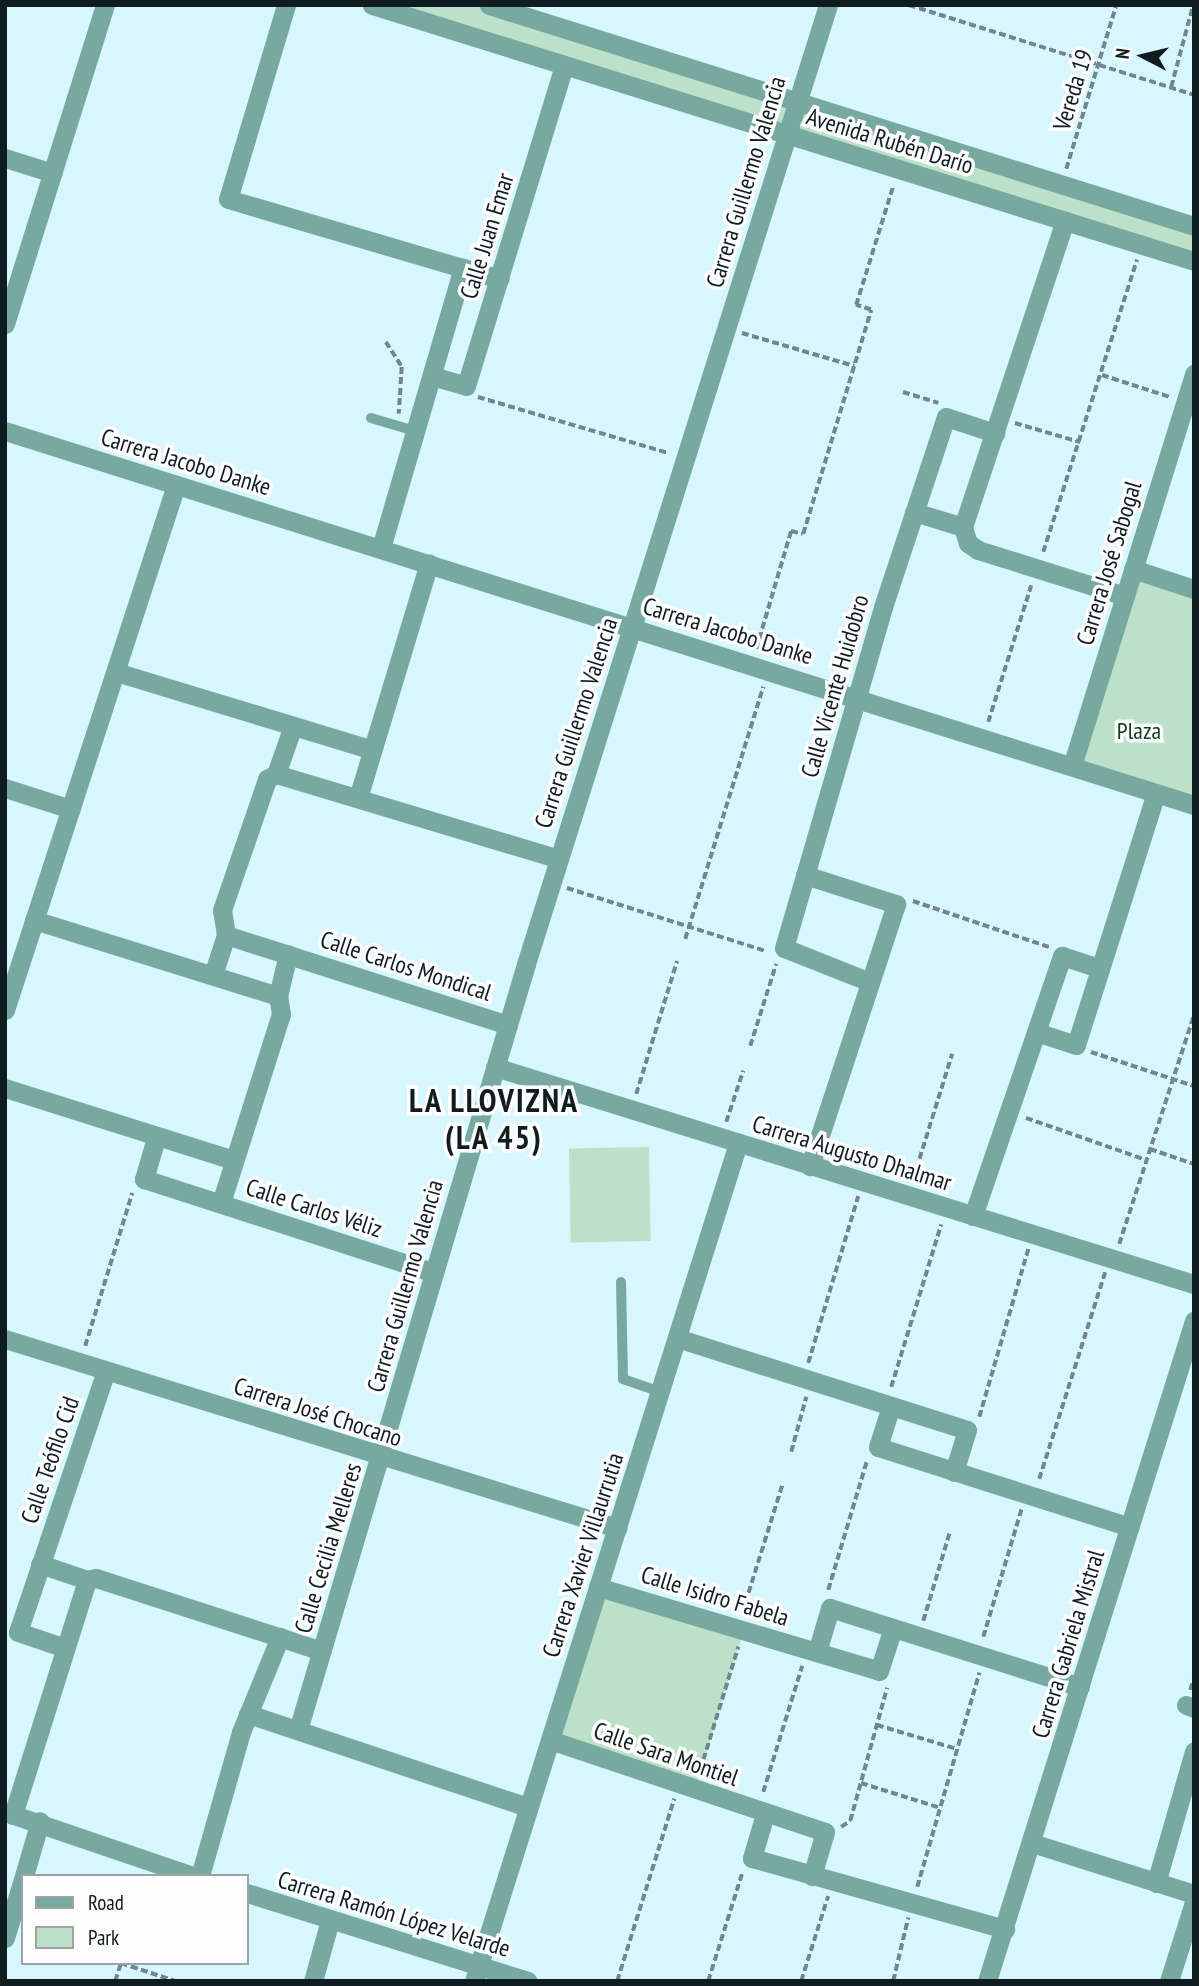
<!DOCTYPE html>
<meta charset="utf-8">
<style>
body{margin:0}
#map{position:relative;width:1199px;height:1986px;overflow:hidden;background:#d8f6fe;font-family:"PT Sans Narrow",sans-serif}
div>[style]{position:absolute}
[style*='--x']{left:calc(var(--x)*1px);top:calc(var(--y)*1px);width:calc(var(--w)*1px);rotate:calc(var(--a)*1deg)}
.green>*{inset:0;background:#bde0c8;transform-origin:0 0}
.path>*{height:3.5px;margin-top:-1.75px;transform-origin:0;background:repeating-linear-gradient(90deg,#72878d 0 7px,transparent 0 10.5px)}
.service>*{height:10px;margin:-5px;padding:0 5px;transform-origin:5px;border-radius:5px;background:#77a9a1}
.minor>*{height:19px;margin:-9.5px;padding:0 9.5px;transform-origin:9.5px;border-radius:9.5px;background:#77a9a1}
span{translate:-50% -50%;white-space:nowrap;text-align:center;line-height:1.15;-webkit-text-stroke:7px #fdfdfd;paint-order:stroke}
.street-label{font-size:24px;color:#0f1d20}
.park-label{font-size:24px;color:#0f4126}
.district-label{font-size:32px;color:#0f1d20;font-weight:700;letter-spacing:2px}
.frame{position:absolute;inset:0;border:7px solid #0f1d20;pointer-events:none}
.legend{position:absolute;left:21px;top:1874px;width:228px;height:91px;box-sizing:border-box;background:#fdfdfd;border:2px solid #9ea3a5;margin:0;padding:9px 12px;list-style:none;font-size:21px;color:#0f1d20}
.legend li{display:flex;align-items:center;gap:14px;height:35px}
.legend b{width:35px;border:2px solid #9ea3a5}
.north{position:absolute;left:1108px;top:21px;width:70px;height:70px;-webkit-text-stroke:5px #fdfdfd;paint-order:stroke;rotate:277deg;font-size:19px;font-weight:700;line-height:28px;text-align:center;color:#0f1d20}
.north::after{content:'';display:block;margin:auto;width:24px;height:32px;background:#0f1d20;clip-path:polygon(50% 0,100% 100%,50% 72%,0 100%)}
</style>
<div id="map">
<div class="green">
<i style="clip-path:polygon(372px 5px,489px 5px,1194px 226px,1194px 261px)"></i>
<i style="clip-path:polygon(1133px 569px,1194px 589px,1194px 805px,1072px 766px)"></i>
<i style="left:649px;top:1147px;width:94px;height:80px;rotate:89deg"></i>
<i style="left:598px;top:1587px;width:152px;height:160px;rotate:17deg"></i>
</div>
<div class="path">
<i style="--x:909;--y:5;--w:299;--a:17.5"></i>
<i style="--x:1171;--y:87;--w:85;--a:-75"></i>
<i style="--x:1066;--y:169;--w:171;--a:-73"></i>
<i style="--x:742;--y:333;--w:117;--a:16.4"></i>
<i style="--x:386;--y:342;--w:30;--a:57"></i>
<i style="--x:402;--y:367;--w:47;--a:93.7"></i>
<i style="--x:1102;--y:375;--w:71;--a:17.9"></i>
<i style="--x:903;--y:392;--w:37;--a:17"></i>
<i style="--x:478;--y:397;--w:198;--a:16.4"></i>
<i style="--x:1015;--y:423;--w:68;--a:16.3"></i>
<i style="--x:1043;--y:552;--w:307;--a:-72.2"></i>
<i style="--x:756;--y:649;--w:123;--a:-73.5"></i>
<i style="--x:791;--y:531;--w:12;--a:14"></i>
<i style="--x:803;--y:534;--w:234;--a:-73.1"></i>
<i style="--x:871;--y:310;--w:16;--a:-162"></i>
<i style="--x:856;--y:305;--w:125;--a:-72.7"></i>
<i style="--x:988;--y:722;--w:143;--a:-72.5"></i>
<i style="--x:567;--y:888;--w:209;--a:17.6"></i>
<i style="--x:913;--y:901;--w:144;--a:18.7"></i>
<i style="--x:685;--y:939;--w:264;--a:-72.8"></i>
<i style="--x:750;--y:1046;--w:86;--a:-72.4"></i>
<i style="--x:1091;--y:1052;--w:108;--a:18.3"></i>
<i style="--x:636;--y:1094;--w:139;--a:-72.9"></i>
<i style="--x:1026;--y:1118;--w:127;--a:19.3"></i>
<i style="--x:726;--y:1122;--w:54;--a:-71.6"></i>
<i style="--x:1150;--y:1149;--w:46;--a:18.8"></i>
<i style="--x:913;--y:1179;--w:131;--a:-72.7"></i>
<i style="--x:1119;--y:1244;--w:241;--a:-71.9"></i>
<i style="--x:85;--y:1346;--w:160;--a:-72.9"></i>
<i style="--x:808;--y:1363;--w:174;--a:-73.3"></i>
<i style="--x:891;--y:1387;--w:170;--a:-72.9"></i>
<i style="--x:979;--y:1417;--w:175;--a:-73.7"></i>
<i style="--x:791;--y:1452;--w:57;--a:-74.7"></i>
<i style="--x:1039;--y:1479;--w:217;--a:-72.3"></i>
<i style="--x:828;--y:1590;--w:136;--a:-73.3"></i>
<i style="--x:742;--y:1613;--w:134;--a:-72.6"></i>
<i style="--x:923;--y:1621;--w:94;--a:-73.3"></i>
<i style="--x:983;--y:1637;--w:133;--a:-73.3"></i>
<i style="--x:1190;--y:1690;--w:13;--a:-72"></i>
<i style="--x:877;--y:1725;--w:84;--a:16.7"></i>
<i style="--x:700;--y:1770;--w:129;--a:-72.8"></i>
<i style="--x:861;--y:1783;--w:84;--a:17.4"></i>
<i style="--x:763;--y:1792;--w:132;--a:-72.8"></i>
<i style="--x:841;--y:1827;--w:11;--a:-34"></i>
<i style="--x:850;--y:1821;--w:138;--a:-74.5"></i>
<i style="--x:917;--y:1887;--w:223;--a:-73.8"></i>
<i style="--x:121;--y:1963;--w:57;--a:18.4"></i>
<i style="--x:115;--y:1981;--w:19;--a:-72"></i>
<i style="--x:617;--y:1981;--w:191;--a:-72.6"></i>
<i style="--x:708;--y:1981;--w:113;--a:-72.5"></i>
<i style="--x:801;--y:1981;--w:89;--a:-72.4"></i>
<i style="--x:893;--y:1981;--w:65;--a:-76.6"></i>
</div>
<div class="service">
<i style="--x:371;--y:418;--w:46;--a:16.5"></i>
<i style="--x:621;--y:1282;--w:97;--a:88.8"></i>
<i style="--x:623;--y:1379;--w:39;--a:19"></i>
</div>
<div class="minor">
<i style="--x:286;--y:5;--w:202;--a:106.6"></i>
<i style="--x:228;--y:199;--w:283;--a:16.4"></i>
<i style="--x:372;--y:5;--w:861;--a:17.3"></i>
<i style="--x:489;--y:5;--w:739;--a:17.4"></i>
<i style="--x:5;--y:158;--w:50;--a:17.4"></i>
<i style="--x:5;--y:324;--w:334;--a:-72.6"></i>
<i style="--x:432;--y:376;--w:35;--a:16"></i>
<i style="--x:466;--y:386;--w:335;--a:-73"></i>
<i style="--x:5;--y:431;--w:1246;--a:17.46"></i>
<i style="--x:914;--y:512;--w:51;--a:17"></i>
<i style="--x:963;--y:527;--w:323;--a:-71.6"></i>
<i style="--x:963;--y:527;--w:17;--a:73"></i>
<i style="--x:968;--y:543;--w:12;--a:35"></i>
<i style="--x:978;--y:550;--w:154;--a:17.4"></i>
<i style="--x:381;--y:548;--w:292;--a:-73.7"></i>
<i style="--x:1133;--y:569;--w:64;--a:18.2"></i>
<i style="--x:116;--y:672;--w:268;--a:16.9"></i>
<i style="--x:1072;--y:766;--w:411;--a:-72.7"></i>
<i style="--x:276;--y:774;--w:295;--a:16.7"></i>
<i style="--x:276;--y:774;--w:51;--a:-70.5"></i>
<i style="--x:5;--y:788;--w:69;--a:17.7"></i>
<i style="--x:358;--y:798;--w:245;--a:-73.2"></i>
<i style="--x:805;--y:875;--w:96;--a:17.7"></i>
<i style="--x:896;--y:904;--w:276;--a:108.2"></i>
<i style="--x:34;--y:920;--w:256;--a:17.3"></i>
<i style="--x:226;--y:935;--w:296;--a:17.7"></i>
<i style="--x:226;--y:935;--w:25;--a:-99"></i>
<i style="--x:222;--y:910;--w:139;--a:-71"></i>
<i style="--x:267;--y:779;--w:10;--a:-29"></i>
<i style="--x:213;--y:975;--w:42;--a:-72"></i>
<i style="--x:870;--y:982;--w:92;--a:-158.4"></i>
<i style="--x:784;--y:948;--w:355;--a:-73.8"></i>
<i style="--x:883;--y:607;--w:200;--a:-71.7"></i>
<i style="--x:946;--y:417;--w:52;--a:18.1"></i>
<i style="--x:278;--y:996;--w:43;--a:-76.6"></i>
<i style="--x:5;--y:1010;--w:552;--a:-71.96"></i>
<i style="--x:1036;--y:1032;--w:42;--a:18"></i>
<i style="--x:1076;--y:1045;--w:264;--a:-72.4"></i>
<i style="--x:495;--y:1067;--w:732;--a:17.25"></i>
<i style="--x:5;--y:1088;--w:240;--a:17.5"></i>
<i style="--x:156;--y:1138;--w:43;--a:106.3"></i>
<i style="--x:144;--y:1179;--w:303;--a:17.9"></i>
<i style="--x:221;--y:1203;--w:198;--a:-72.4"></i>
<i style="--x:281;--y:1014;--w:18;--a:-99"></i>
<i style="--x:973;--y:1216;--w:275;--a:-71.1"></i>
<i style="--x:1062;--y:956;--w:40;--a:18"></i>
<i style="--x:677;--y:1338;--w:304;--a:17.6"></i>
<i style="--x:967;--y:1430;--w:44;--a:107.2"></i>
<i style="--x:5;--y:1339;--w:641;--a:17.16"></i>
<i style="--x:891;--y:1406;--w:43;--a:107.6"></i>
<i style="--x:878;--y:1447;--w:264;--a:17.6"></i>
<i style="--x:40;--y:1564;--w:50;--a:18.8"></i>
<i style="--x:87;--y:1580;--w:9;--a:-13"></i>
<i style="--x:96;--y:1578;--w:237;--a:17.9"></i>
<i style="--x:598;--y:1587;--w:293;--a:16.6"></i>
<i style="--x:879;--y:1671;--w:45;--a:-72"></i>
<i style="--x:18;--y:1632;--w:275;--a:-71.4"></i>
<i style="--x:18;--y:1632;--w:50;--a:18.8"></i>
<i style="--x:817;--y:1652;--w:46;--a:-73.5"></i>
<i style="--x:830;--y:1608;--w:262;--a:17.5"></i>
<i style="--x:1186;--y:1705;--w:9;--a:21"></i>
<i style="--x:248;--y:1714;--w:295;--a:18.4"></i>
<i style="--x:298;--y:1730;--w:799;--a:-73.42"></i>
<i style="--x:526;--y:964;--w:1005;--a:-72.52"></i>
<i style="--x:550;--y:1740;--w:290;--a:18.5"></i>
<i style="--x:825;--y:1832;--w:46;--a:106.5"></i>
<i style="--x:5;--y:1812;--w:199;--a:18.8"></i>
<i style="--x:765;--y:1814;--w:46;--a:106.5"></i>
<i style="--x:752;--y:1858;--w:263;--a:15.7"></i>
<i style="--x:13;--y:1815;--w:246;--a:-72.5"></i>
<i style="--x:1032;--y:1843;--w:170;--a:17.5"></i>
<i style="--x:24;--y:1876;--w:57;--a:-73.8"></i>
<i style="--x:200;--y:1876;--w:150;--a:-74.1"></i>
<i style="--x:241;--y:1732;--w:103;--a:-67.7"></i>
<i style="--x:1156;--y:1883;--w:137;--a:-73.9"></i>
<i style="--x:247;--y:1893;--w:294;--a:17.4"></i>
<i style="--x:5;--y:1938;--w:62;--a:-73"></i>
<i style="--x:313;--y:1981;--w:63;--a:-74.4"></i>
<i style="--x:474;--y:1981;--w:879;--a:-72.51"></i>
<i style="--x:987;--y:1981;--w:692;--a:-72.59"></i>
<i style="--x:1169;--y:1981;--w:83;--a:-72.4"></i>
</div>
<div class="street-label">
<span style="left:1073px;top:90px;rotate:-73deg">Vereda 19</span>
<span style="left:890px;top:141px;rotate:17deg">Avenida Rubén Darío</span>
<span style="left:746px;top:182px;rotate:-73deg">Carrera Guillermo Valencia</span>
<span style="left:487px;top:236px;rotate:-73deg">Calle Juan Emar</span>
<span style="left:186px;top:462px;rotate:17deg">Carrera Jacobo Danke</span>
<span style="left:1109px;top:563px;rotate:-73deg">Carrera José Sabogal</span>
<span style="left:728px;top:631px;rotate:17deg">Carrera Jacobo Danke</span>
<span style="left:835px;top:686px;rotate:-74deg">Calle Vicente Huidobro</span>
<span style="left:576px;top:723px;rotate:-72deg">Carrera Guillermo Valencia</span>
<span style="left:406px;top:966px;rotate:18deg">Calle Carlos Mondical</span>
<span style="left:852px;top:1153px;rotate:17deg">Carrera Augusto Dhalmar</span>
<span style="left:314px;top:1208px;rotate:18deg">Calle Carlos Véliz</span>
<span style="left:405px;top:1286px;rotate:-74deg">Carrera Guillermo Valencia</span>
<span style="left:318px;top:1412px;rotate:18deg">Carrera José Chocano</span>
<span style="left:50px;top:1460px;rotate:-71deg">Calle Teófilo Cid</span>
<span style="left:328px;top:1548px;rotate:-73deg">Calle Cecilia Melleres</span>
<span style="left:583px;top:1555px;rotate:-72deg">Carrera Xavier Villaurrutia</span>
<span style="left:715px;top:1596px;rotate:17deg">Calle Isidro Fabela</span>
<span style="left:1068px;top:1644px;rotate:-73deg">Carrera Gabriela Mistral</span>
<span style="left:666px;top:1754px;rotate:19deg">Calle Sara Montiel</span>
<span style="left:394px;top:1914px;rotate:17deg">Carrera Ramón López Velarde</span>
</div>
<div class="park-label">
<span style="left:1139px;top:731px">Plaza</span>
</div>
<div class="district-label">
<span style="left:494px;top:1119px">LA LLOVIZNA<br>(LA 45)</span>
</div>
<div class="frame"></div>
<ul class="legend">
<li><b style="height:9px;background:#77a9a1"></b>Road</li>
<li><b style="height:19px;background:#bde0c8"></b>Park</li>
</ul>
<div class="north">N</div>
</div>
